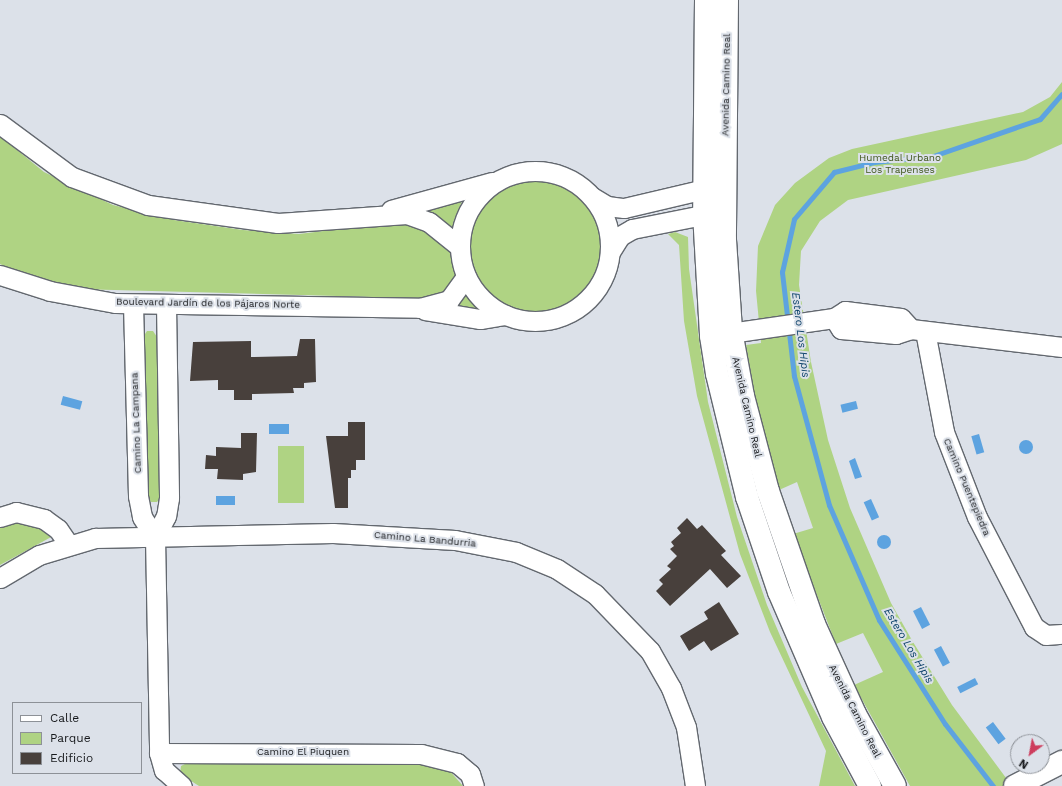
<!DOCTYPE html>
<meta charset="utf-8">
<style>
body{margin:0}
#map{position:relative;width:1062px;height:786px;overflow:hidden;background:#dce1e9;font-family:"Work Sans",sans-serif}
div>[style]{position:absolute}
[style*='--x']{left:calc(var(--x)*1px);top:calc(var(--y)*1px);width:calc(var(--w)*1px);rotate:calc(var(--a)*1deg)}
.green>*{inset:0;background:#afd383;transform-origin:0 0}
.round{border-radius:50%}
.water>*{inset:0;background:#5da3e0;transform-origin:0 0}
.stream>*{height:5px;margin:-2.5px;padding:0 2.5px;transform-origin:2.5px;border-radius:2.5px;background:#5da3e0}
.building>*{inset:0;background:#48403c}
.roads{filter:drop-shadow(1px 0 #63686f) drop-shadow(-1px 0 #63686f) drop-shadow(0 1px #63686f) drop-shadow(0 -1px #63686f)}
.minor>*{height:19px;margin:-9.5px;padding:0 9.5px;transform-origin:9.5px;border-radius:9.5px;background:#fff}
.minor>.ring{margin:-9.5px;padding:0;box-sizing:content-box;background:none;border:19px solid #fff;border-radius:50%}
.secondary>*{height:22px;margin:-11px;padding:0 11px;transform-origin:11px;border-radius:11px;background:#fff}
span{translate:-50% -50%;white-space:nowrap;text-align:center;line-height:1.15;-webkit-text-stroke:4px #dce1e9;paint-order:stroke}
.street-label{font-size:10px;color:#17191c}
.park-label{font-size:10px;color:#40571e}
.water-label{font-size:11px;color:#0b4169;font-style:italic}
.legend{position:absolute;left:12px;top:702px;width:130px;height:72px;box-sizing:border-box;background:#dce1e9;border:1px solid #8d9197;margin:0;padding:5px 7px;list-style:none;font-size:12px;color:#17191c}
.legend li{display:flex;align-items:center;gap:8px;height:20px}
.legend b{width:20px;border:1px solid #8d9197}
.north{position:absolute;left:1010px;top:734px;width:40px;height:40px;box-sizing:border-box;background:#dce1e9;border:1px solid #8d9197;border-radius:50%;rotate:212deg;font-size:11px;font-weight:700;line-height:16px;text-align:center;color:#17191c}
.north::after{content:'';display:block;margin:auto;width:14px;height:18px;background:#cd3d5d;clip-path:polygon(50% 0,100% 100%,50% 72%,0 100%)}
</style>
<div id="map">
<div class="green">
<i style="clip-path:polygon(1062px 82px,1062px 144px,1026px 160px,848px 200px,820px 221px,801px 251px,799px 285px,811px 362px,828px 440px,850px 508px,891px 603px,913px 642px,952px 705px,1012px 786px,910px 786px,854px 685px,883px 672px,863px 633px,836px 644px,793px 534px,813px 528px,797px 482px,779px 490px,759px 419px,746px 345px,761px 343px,756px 291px,758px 246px,775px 205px,795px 183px,829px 158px,852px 149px,1023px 112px,1050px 97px)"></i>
<i style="clip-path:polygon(0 136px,44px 172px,113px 205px,174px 220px,243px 230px,299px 234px,356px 227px,463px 199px,454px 220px,450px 247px,463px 293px,479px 309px,445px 308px,411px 298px,76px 289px,15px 271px,0 264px)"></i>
<i class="round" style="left:468px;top:178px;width:134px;height:134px"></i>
<i style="clip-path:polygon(675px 232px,688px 237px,689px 269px,708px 402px,737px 517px,767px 605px,802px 687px,855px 786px,819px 786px,826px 751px,770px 632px,740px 554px,697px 396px,684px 321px,679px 245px,668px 234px)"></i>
<i style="clip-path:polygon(147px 331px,153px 331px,157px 337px,161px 497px,157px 502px,151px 502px,146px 497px,143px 337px)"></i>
<i style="left:278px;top:446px;width:26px;height:57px"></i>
<i style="clip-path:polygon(13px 520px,33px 522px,53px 536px,0 565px,0 526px)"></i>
<i style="clip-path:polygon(316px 759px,436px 764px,448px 769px,463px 786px,199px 786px,180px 774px,181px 766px,187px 763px)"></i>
</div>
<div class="water">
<i style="left:63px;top:396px;width:20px;height:9px;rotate:15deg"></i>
<i style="left:856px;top:401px;width:8px;height:16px;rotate:76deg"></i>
<i style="left:269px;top:424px;width:20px;height:10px"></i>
<i style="left:979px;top:434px;width:19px;height:8px;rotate:74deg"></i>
<i class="round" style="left:1019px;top:440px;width:14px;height:14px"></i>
<i style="clip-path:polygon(855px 458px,862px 477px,855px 479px,849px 461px)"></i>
<i style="left:216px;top:496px;width:19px;height:9px"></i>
<i style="left:871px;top:499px;width:20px;height:8px;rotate:66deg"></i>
<i class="round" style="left:877px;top:535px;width:14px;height:14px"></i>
<i style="left:921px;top:607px;width:20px;height:9px;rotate:63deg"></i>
<i style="left:941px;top:646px;width:19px;height:8px;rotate:62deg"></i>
<i style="left:975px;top:678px;width:7px;height:20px;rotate:63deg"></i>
<i style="left:993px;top:722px;width:21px;height:9px;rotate:53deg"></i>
</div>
<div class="stream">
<i style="--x:993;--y:786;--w:78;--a:-127.7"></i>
<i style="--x:945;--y:724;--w:123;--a:-122.4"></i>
<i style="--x:879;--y:620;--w:125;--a:-113.5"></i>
<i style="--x:829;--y:505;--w:134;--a:-105.2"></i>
<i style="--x:794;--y:376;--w:105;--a:-96.6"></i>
<i style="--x:782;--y:272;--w:54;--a:-77.2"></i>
<i style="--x:794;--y:219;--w:62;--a:-49.6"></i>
<i style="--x:834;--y:172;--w:41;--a:-14"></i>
<i style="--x:874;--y:162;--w:59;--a:-5.8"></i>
<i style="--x:933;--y:156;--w:113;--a:-19.1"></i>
<i style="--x:1040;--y:119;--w:33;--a:-49"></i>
</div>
<div class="building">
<i style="clip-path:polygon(300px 339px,315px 339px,316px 382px,304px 383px,304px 388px,293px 388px,294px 393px,252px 394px,252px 400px,234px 400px,234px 390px,218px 390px,218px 380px,190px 381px,193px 342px,251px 341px,251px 357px,297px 356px)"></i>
<i style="clip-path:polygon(348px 422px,365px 422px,365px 460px,356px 460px,356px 470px,351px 470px,351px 478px,348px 478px,348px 508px,335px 508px,326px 436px,348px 436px)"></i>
<i style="clip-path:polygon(241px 433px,257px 433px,256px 472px,243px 474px,243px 480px,217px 479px,218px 469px,205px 469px,206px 455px,216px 456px,216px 447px,241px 448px)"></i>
<i style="clip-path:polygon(687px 518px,697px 529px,702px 525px,726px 551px,721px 555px,741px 576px,727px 588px,710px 569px,670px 606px,656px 591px,663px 584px,659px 580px,671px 569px,667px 566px,677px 556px,670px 549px,674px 546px,671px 542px,681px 533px,677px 528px)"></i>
<i style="clip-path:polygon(719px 602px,739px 634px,711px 651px,704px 641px,689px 651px,680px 636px,708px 619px,704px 612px)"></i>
</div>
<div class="roads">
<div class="minor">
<i style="--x:0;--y:124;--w:89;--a:36.4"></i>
<i style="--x:72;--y:177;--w:81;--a:20.2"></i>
<i style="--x:148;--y:205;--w:131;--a:7.9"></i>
<i style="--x:278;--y:223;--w:129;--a:-4"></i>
<i style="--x:407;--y:214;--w:23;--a:20"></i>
<i style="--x:429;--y:222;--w:38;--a:39"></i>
<i class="ring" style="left:460px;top:171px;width:131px;height:131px"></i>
<i style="--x:592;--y:197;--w:17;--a:31"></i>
<i style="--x:607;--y:206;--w:17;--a:7"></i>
<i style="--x:624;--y:208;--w:97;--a:-13.2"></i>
<i style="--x:391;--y:210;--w:105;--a:-15.5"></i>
<i style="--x:610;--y:252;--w:19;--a:-58"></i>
<i style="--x:620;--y:236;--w:14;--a:-30"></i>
<i style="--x:632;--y:229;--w:88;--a:-11.2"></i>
<i style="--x:0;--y:275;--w:52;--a:17.7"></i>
<i style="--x:50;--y:291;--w:66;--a:10.5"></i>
<i style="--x:115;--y:303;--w:305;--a:0.9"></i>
<i style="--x:420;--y:308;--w:30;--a:-15"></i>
<i style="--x:449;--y:300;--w:29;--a:-54"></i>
<i style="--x:133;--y:304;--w:192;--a:88.5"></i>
<i style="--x:138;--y:496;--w:21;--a:79"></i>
<i style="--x:142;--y:517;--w:24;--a:57"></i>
<i style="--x:166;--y:304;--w:194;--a:89.1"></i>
<i style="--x:169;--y:498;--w:18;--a:99"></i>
<i style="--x:166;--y:516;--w:24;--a:118"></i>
<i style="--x:155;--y:537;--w:216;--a:88.9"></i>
<i style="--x:159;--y:753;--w:18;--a:74"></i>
<i style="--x:164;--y:770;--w:24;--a:42"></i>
<i style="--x:425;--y:310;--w:56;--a:9.3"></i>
<i style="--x:480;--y:319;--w:26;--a:-9"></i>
<i style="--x:834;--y:318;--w:13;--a:58"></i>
<i style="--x:841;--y:329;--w:55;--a:5.2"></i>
<i style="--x:896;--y:334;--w:16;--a:-18"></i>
<i style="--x:911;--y:329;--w:152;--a:6.8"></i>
<i style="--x:925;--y:331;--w:103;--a:79.3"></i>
<i style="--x:944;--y:432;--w:91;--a:68.8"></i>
<i style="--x:977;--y:517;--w:124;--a:62.6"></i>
<i style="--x:1034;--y:627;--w:14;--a:34"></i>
<i style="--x:1046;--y:635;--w:16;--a:-4"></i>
<i style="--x:716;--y:335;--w:119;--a:-8.2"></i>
<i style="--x:834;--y:318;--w:13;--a:-32"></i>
<i style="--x:845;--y:311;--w:56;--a:7.1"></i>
<i style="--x:901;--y:318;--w:15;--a:48"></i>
<i style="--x:0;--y:517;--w:17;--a:-17"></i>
<i style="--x:16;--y:512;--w:29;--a:14"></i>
<i style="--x:44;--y:519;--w:17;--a:36"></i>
<i style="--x:58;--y:529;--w:18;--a:56"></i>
<i style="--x:0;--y:578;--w:45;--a:-30.5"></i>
<i style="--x:39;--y:555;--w:59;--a:-16.9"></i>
<i style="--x:95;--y:538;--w:238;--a:-1.2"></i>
<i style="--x:333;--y:533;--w:122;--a:3.3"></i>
<i style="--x:455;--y:540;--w:62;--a:11.1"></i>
<i style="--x:516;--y:552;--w:44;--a:22.5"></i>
<i style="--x:557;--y:569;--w:45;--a:33.3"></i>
<i style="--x:595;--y:594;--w:79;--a:46"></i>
<i style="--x:650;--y:651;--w:43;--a:60.4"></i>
<i style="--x:671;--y:688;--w:42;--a:69"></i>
<i style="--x:686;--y:727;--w:60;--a:81.3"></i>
<i style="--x:159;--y:753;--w:262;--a:0.2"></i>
<i style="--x:421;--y:754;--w:37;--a:14"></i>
<i style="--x:457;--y:763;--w:17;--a:40"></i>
<i style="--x:470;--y:774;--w:13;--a:72"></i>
</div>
<div class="secondary">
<i style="--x:706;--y:0;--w:213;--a:90.5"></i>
<i style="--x:704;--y:213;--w:123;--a:86.7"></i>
<i style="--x:711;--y:336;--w:38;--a:81"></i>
<i style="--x:717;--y:374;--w:127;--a:76.3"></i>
<i style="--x:747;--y:497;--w:100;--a:71.4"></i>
<i style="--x:779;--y:592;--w:136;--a:66.6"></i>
<i style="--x:833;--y:717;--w:78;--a:61.8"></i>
<i style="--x:727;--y:0;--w:240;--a:90.5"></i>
<i style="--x:725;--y:240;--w:91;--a:86.2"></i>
<i style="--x:731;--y:331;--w:66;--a:79.5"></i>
<i style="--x:743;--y:396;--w:98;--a:75.3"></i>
<i style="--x:768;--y:491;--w:141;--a:70.9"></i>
<i style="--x:814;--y:624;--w:99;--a:65.5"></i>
<i style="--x:855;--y:714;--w:82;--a:60.9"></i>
<i style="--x:1015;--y:786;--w:53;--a:-27.1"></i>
</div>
</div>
<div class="street-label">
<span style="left:726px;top:85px;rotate:-89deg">Avenida Camino Real</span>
<span style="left:208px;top:303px;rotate:1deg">Boulevard Jardín de los Pájaros Norte</span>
<span style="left:747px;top:407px;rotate:77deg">Avenida Camino Real</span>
<span style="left:136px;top:423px;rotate:-92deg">Camino La Campana</span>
<span style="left:967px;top:487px;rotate:67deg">Camino Puentepiedra</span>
<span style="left:425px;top:539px;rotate:5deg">Camino La Bandurria</span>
<span style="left:855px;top:711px;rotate:63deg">Avenida Camino Real</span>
<span style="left:303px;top:752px">Camino El Piuquen</span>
</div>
<div class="park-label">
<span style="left:900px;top:163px">Humedal Urbano<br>Los Trapenses</span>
</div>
<div class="water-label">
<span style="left:800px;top:335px;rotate:83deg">Estero Los Hipis</span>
<span style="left:908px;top:646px;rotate:59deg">Estero Los Hipis</span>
</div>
<ul class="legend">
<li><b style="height:5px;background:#fff"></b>Calle</li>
<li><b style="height:11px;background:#afd383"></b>Parque</li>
<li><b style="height:11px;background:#48403c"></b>Edificio</li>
</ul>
<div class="north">N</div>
</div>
